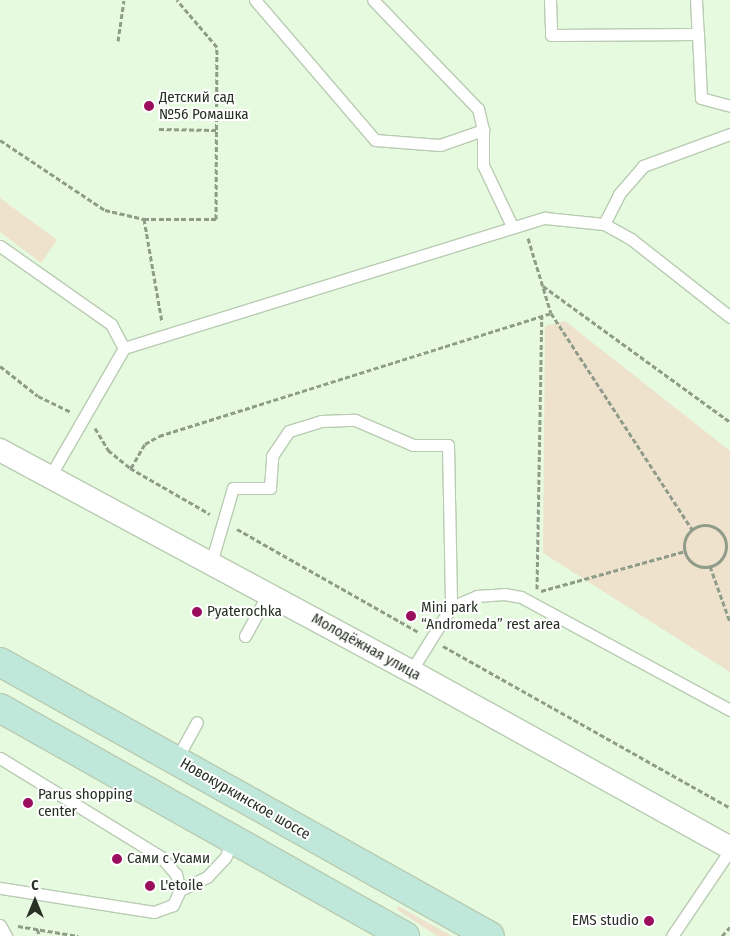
<!DOCTYPE html>
<meta charset="utf-8">
<style>
body{margin:0}
#map{position:relative;width:730px;height:936px;overflow:hidden;background:#e6fadf;font-family:"Fira Sans Condensed",sans-serif}
div>[style]{position:absolute}
[style*='--x']{left:calc(var(--x)*1px);top:calc(var(--y)*1px);width:calc(var(--w)*1px);rotate:calc(var(--a)*1deg)}
.green>*{inset:0;background:#efe2cd}
.path>*{height:3px;margin-top:-1.5px;transform-origin:0;background:repeating-linear-gradient(90deg,#8e9c89 0 5px,transparent 0 7.5px)}
.path>.ring{margin:-1.5px;padding:0;box-sizing:content-box;background:none;border:3px solid #8e9c89;border-radius:50%}
.roads{filter:drop-shadow(1px 0 #b9ccb3) drop-shadow(-1px 0 #b9ccb3) drop-shadow(0 1px #b9ccb3) drop-shadow(0 -1px #b9ccb3)}
.service>*{height:11px;margin:-5.5px;padding:0 5.5px;transform-origin:5.5px;border-radius:5.5px;background:#fff}
.minor>*{height:22px;margin:-11px;padding:0 11px;transform-origin:11px;border-radius:11px;background:#fff}
.secondary>*{height:28px;margin:-14px;padding:0 14px;transform-origin:14px;border-radius:14px;background:#bfe8db}
.dots>*{width:14px;height:14px;translate:-50% -50%;box-sizing:border-box;border:2px solid #fff;border-radius:50%}
span{translate:-50% -50%;white-space:nowrap;text-align:center;line-height:1.15;-webkit-text-stroke:4px #fff;paint-order:stroke}
.poi-label{font-size:15px;color:#282f25}
.left{translate:0 -50%;text-align:left}
.right{translate:-100% -50%;text-align:right}
.street-label{font-size:15px;color:#282f25}
.north{position:absolute;left:10px;top:876px;width:50px;height:50px;-webkit-text-stroke:4px #fff;paint-order:stroke;rotate:0deg;font-size:14px;font-weight:700;line-height:20px;text-align:center;color:#282f25}
.north::after{content:'';display:block;margin:auto;width:18px;height:22px;background:#282f25;clip-path:polygon(50% 0,100% 100%,50% 72%,0 100%)}
</style>
<div id="map">
<div class="green">
<i style="clip-path:polygon(0 198px,57px 240px,41px 263px,0 232px)"></i>
<i style="clip-path:polygon(565px 321px,730px 451px,730px 672px,543px 553px,545px 326px)"></i>
<i style="clip-path:polygon(398px 906px,452px 936px,437px 936px,396px 909px)"></i>
</div>
<div class="path">
<i style="--x:118;--y:41;--w:41;--a:-81.7"></i>
<i style="--x:159;--y:129;--w:57;--a:1"></i>
<i style="--x:0;--y:140;--w:126;--a:33.7"></i>
<i style="--x:105;--y:210;--w:40;--a:13"></i>
<i style="--x:144;--y:219;--w:72;--a:0"></i>
<i style="--x:216;--y:219;--w:172;--a:-89.7"></i>
<i style="--x:217;--y:47;--w:62;--a:-130.4"></i>
<i style="--x:144;--y:219;--w:105;--a:80.1"></i>
<i style="--x:528;--y:238;--w:78;--a:73"></i>
<i style="--x:551;--y:313;--w:258;--a:56.9"></i>
<i style="--x:543;--y:286;--w:231;--a:36"></i>
<i style="--x:0;--y:366;--w:48;--a:38.3"></i>
<i style="--x:38;--y:396;--w:37;--a:26"></i>
<i style="--x:95;--y:428;--w:26;--a:59"></i>
<i style="--x:108;--y:450;--w:28;--a:39"></i>
<i style="--x:130;--y:468;--w:92;--a:29.9"></i>
<i style="--x:131;--y:468;--w:28;--a:-60"></i>
<i style="--x:145;--y:444;--w:16;--a:-30"></i>
<i style="--x:159;--y:436;--w:411;--a:-17.4"></i>
<i class="ring" style="left:684px;top:525px;width:39px;height:39px"></i>
<i style="--x:237;--y:529;--w:208;--a:29.6"></i>
<i style="--x:710;--y:566;--w:59;--a:70.3"></i>
<i style="--x:537;--y:589;--w:273;--a:-89"></i>
<i style="--x:541;--y:591;--w:149;--a:-15.5"></i>
<i style="--x:443;--y:646;--w:330;--a:29.4"></i>
<i style="--x:18;--y:926;--w:61;--a:9.5"></i>
<i style="--x:37;--y:929;--w:8;--a:67"></i>
<i style="--x:722;--y:936;--w:12;--a:-48"></i>
</div>
<div class="roads">
<div class="service">
<i style="--x:255;--y:0;--w:184;--a:49.4"></i>
<i style="--x:375;--y:140;--w:65;--a:4.4"></i>
<i style="--x:440;--y:145;--w:46;--a:-19.2"></i>
<i style="--x:483;--y:130;--w:22;--a:-103"></i>
<i style="--x:478;--y:109;--w:151;--a:-133.9"></i>
<i style="--x:550;--y:0;--w:35;--a:88"></i>
<i style="--x:551;--y:35;--w:147;--a:-0.4"></i>
<i style="--x:698;--y:34;--w:64;--a:87.3"></i>
<i style="--x:701;--y:98;--w:30;--a:15"></i>
<i style="--x:696;--y:0;--w:34;--a:87"></i>
<i style="--x:483;--y:130;--w:35;--a:90"></i>
<i style="--x:483;--y:165;--w:68;--a:64.6"></i>
<i style="--x:604;--y:224;--w:34;--a:-63"></i>
<i style="--x:619;--y:194;--w:37;--a:-49"></i>
<i style="--x:643;--y:166;--w:93;--a:-20.2"></i>
<i style="--x:0;--y:246;--w:136;--a:35.1"></i>
<i style="--x:111;--y:324;--w:27;--a:62"></i>
<i style="--x:49;--y:478;--w:150;--a:-60"></i>
<i style="--x:124;--y:348;--w:441;--a:-17.2"></i>
<i style="--x:545;--y:218;--w:59;--a:5.8"></i>
<i style="--x:604;--y:224;--w:31;--a:29"></i>
<i style="--x:631;--y:239;--w:126;--a:38.2"></i>
<i style="--x:211;--y:563;--w:78;--a:-73.7"></i>
<i style="--x:233;--y:488;--w:37;--a:0"></i>
<i style="--x:270;--y:488;--w:32;--a:-86"></i>
<i style="--x:272;--y:456;--w:30;--a:-56"></i>
<i style="--x:289;--y:431;--w:34;--a:-17"></i>
<i style="--x:321;--y:421;--w:34;--a:-2"></i>
<i style="--x:355;--y:420;--w:63;--a:23.3"></i>
<i style="--x:413;--y:445;--w:35;--a:0"></i>
<i style="--x:448;--y:445;--w:162;--a:88.9"></i>
<i style="--x:451;--y:607;--w:75;--a:122"></i>
<i style="--x:451;--y:607;--w:28;--a:-23"></i>
<i style="--x:477;--y:596;--w:27;--a:-4"></i>
<i style="--x:504;--y:594;--w:17;--a:10"></i>
<i style="--x:521;--y:597;--w:238;--a:28.4"></i>
<i style="--x:245;--y:636;--w:48;--a:-61.3"></i>
<i style="--x:0;--y:758;--w:189;--a:31.6"></i>
<i style="--x:161;--y:857;--w:23;--a:49"></i>
<i style="--x:176;--y:874;--w:16;--a:76"></i>
<i style="--x:180;--y:890;--w:17;--a:115"></i>
<i style="--x:173;--y:905;--w:20;--a:160"></i>
<i style="--x:154;--y:912;--w:156;--a:-171.1"></i>
<i style="--x:176;--y:760;--w:43;--a:-61.1"></i>
<i style="--x:180;--y:890;--w:30;--a:-26"></i>
<i style="--x:207;--y:877;--w:26;--a:-47"></i>
<i style="--x:225;--y:858;--w:21;--a:-65"></i>
<i style="--x:0;--y:925;--w:13;--a:61"></i>
<i style="--x:672;--y:936;--w:104;--a:-56"></i>
</div>
<div class="minor">
<i style="--x:0;--y:450;--w:467;--a:28.3"></i>
<i style="--x:411;--y:671;--w:365;--a:29"></i>
</div>
<div class="secondary">
<i style="--x:0;--y:662;--w:561;--a:29.21"></i>
<i style="--x:0;--y:708;--w:465;--a:29.4"></i>
</div>
</div>
<div class="dots">
<i style="left:149px;top:106px;background:#9b0d5d"></i>
<i style="left:197px;top:612px;background:#9b0d5d"></i>
<i style="left:411px;top:616px;background:#9b0d5d"></i>
<i style="left:28px;top:803px;background:#9b0d5d"></i>
<i style="left:117px;top:859px;background:#9b0d5d"></i>
<i style="left:150px;top:886px;background:#9b0d5d"></i>
<i style="left:649px;top:921px;background:#9b0d5d"></i>
</div>
<div class="poi-label">
<span class="left" style="left:159px;top:106px">Детский сад<br>№56 Ромашка</span>
<span class="left" style="left:421px;top:616px">Mini park<br>“Andromeda” rest area</span>
<span class="left" style="left:207px;top:612px">Pyaterochka</span>
<span class="left" style="left:38px;top:803px">Parus shopping<br>center</span>
<span class="left" style="left:127px;top:859px">Сами с Усами</span>
<span class="left" style="left:160px;top:886px">L'etoile</span>
<span class="right" style="left:639px;top:921px">EMS studio</span>
</div>
<div class="street-label">
<span style="left:366px;top:647px;rotate:29deg">Молодёжная улица</span>
<span style="left:245px;top:799px;rotate:30deg">Новокуркинское шоссе</span>
</div>
<div class="north">С</div>
</div>
